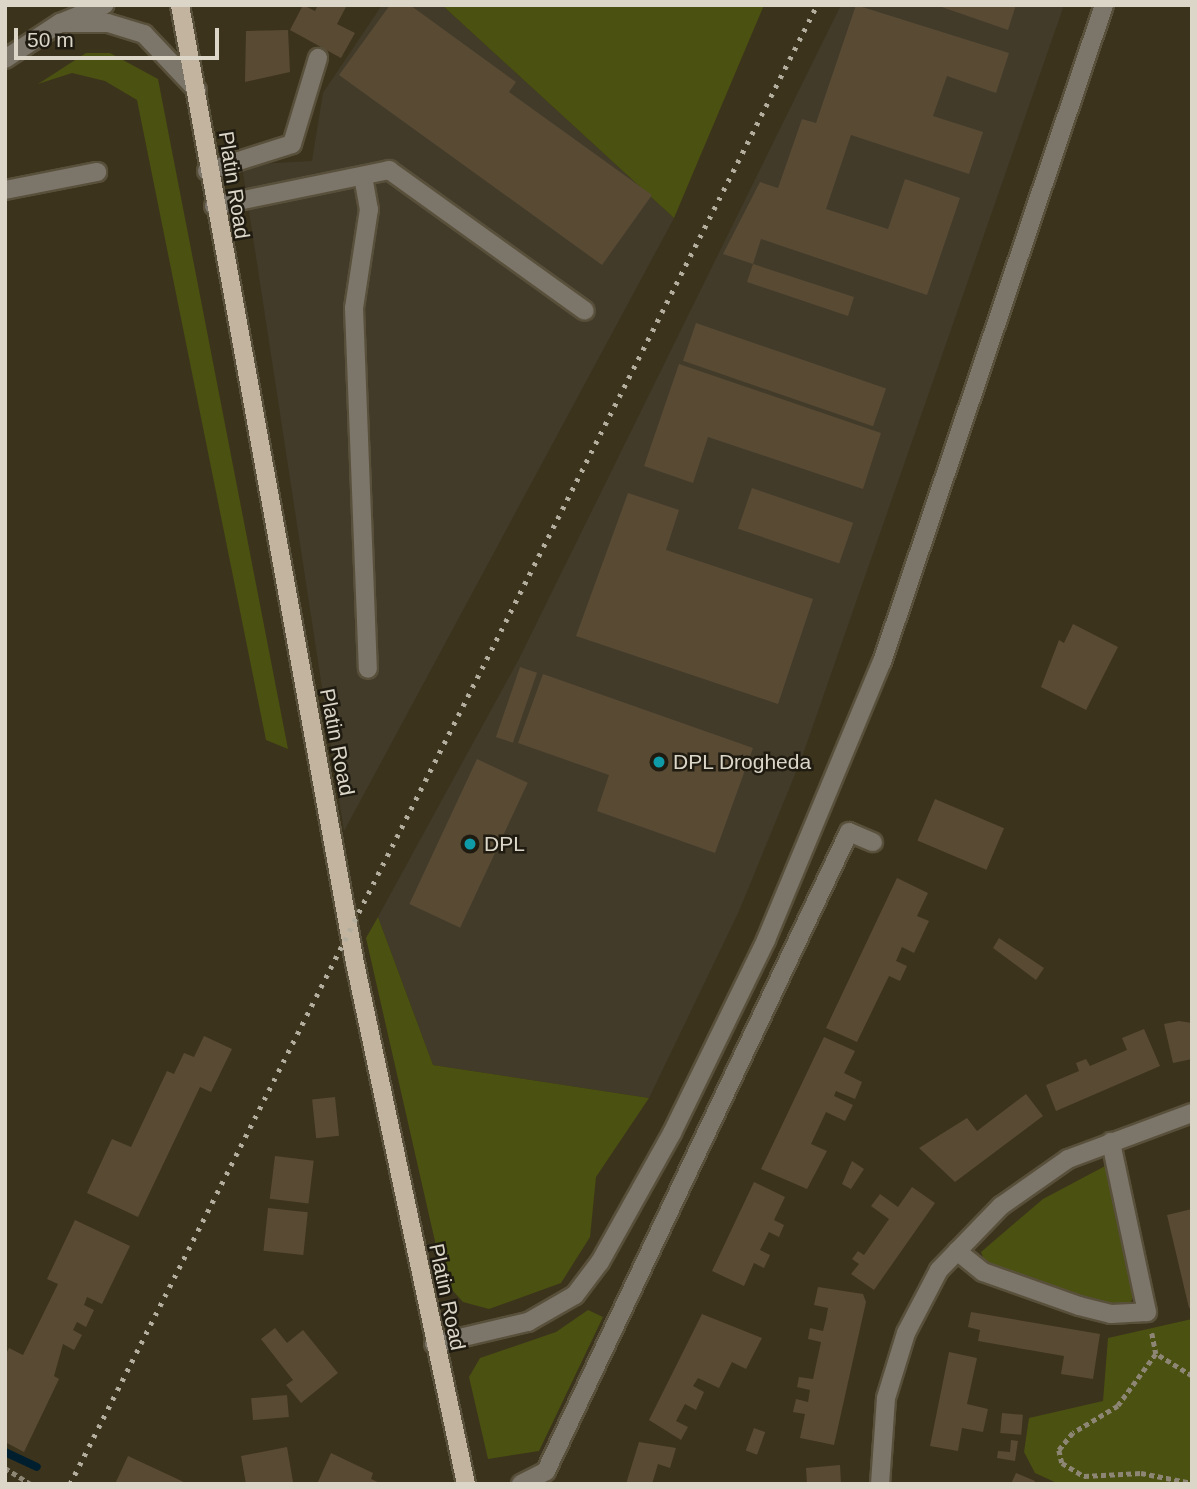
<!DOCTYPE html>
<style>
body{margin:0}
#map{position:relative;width:1197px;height:1489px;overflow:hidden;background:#3c331c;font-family:Arial,sans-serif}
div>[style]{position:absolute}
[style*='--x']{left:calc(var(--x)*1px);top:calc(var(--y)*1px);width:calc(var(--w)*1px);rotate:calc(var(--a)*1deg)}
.industrial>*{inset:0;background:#423b2a}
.green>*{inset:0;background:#4a5111}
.stream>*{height:8px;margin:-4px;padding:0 4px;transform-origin:4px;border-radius:4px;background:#001f2e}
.building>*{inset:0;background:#594a34;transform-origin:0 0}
.path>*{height:4.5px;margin-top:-2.25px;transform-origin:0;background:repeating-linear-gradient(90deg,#8d8674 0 5px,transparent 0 8.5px)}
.roads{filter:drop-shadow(2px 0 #59503b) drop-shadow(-2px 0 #59503b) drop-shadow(0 2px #59503b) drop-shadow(0 -2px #59503b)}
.minor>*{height:18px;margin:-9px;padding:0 9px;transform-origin:9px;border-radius:9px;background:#7c756a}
.major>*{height:18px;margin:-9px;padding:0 9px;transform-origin:9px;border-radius:9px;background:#c2b49f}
.rail>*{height:5px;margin-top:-2.5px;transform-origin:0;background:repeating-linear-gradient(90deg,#b4ae9e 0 3.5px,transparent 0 10.5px)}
.dots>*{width:19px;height:19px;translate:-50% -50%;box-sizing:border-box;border:4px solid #1f1b11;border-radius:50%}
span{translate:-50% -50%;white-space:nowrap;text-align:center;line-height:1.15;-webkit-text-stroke:5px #1f1b11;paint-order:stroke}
.street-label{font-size:21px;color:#dcd6c9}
.poi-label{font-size:21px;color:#dcd6c9}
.left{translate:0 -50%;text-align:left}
.frame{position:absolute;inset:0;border:7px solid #dcd6c9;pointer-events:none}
.scale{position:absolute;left:14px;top:28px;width:205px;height:32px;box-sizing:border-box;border:4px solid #dcd6c9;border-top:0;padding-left:9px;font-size:21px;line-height:24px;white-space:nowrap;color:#dcd6c9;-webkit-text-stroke:5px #1f1b11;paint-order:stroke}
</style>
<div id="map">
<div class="industrial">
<i style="clip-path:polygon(382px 5px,442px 5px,674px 218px,344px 831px,242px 165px,312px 161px,323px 93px)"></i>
<i style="clip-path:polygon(841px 5px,1064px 5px,802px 757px,739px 911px,649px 1098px,433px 1065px,378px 917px,519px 659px)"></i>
</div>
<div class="green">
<i style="clip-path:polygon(442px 5px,764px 5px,674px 218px)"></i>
<i style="clip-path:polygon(86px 53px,110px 53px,158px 79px,288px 749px,266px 740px,137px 100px,105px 81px,72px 73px,38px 84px)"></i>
<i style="clip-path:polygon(378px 917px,433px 1065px,649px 1098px,596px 1177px,590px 1237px,561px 1283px,489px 1309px,463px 1302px,444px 1281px,366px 938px)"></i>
<i style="clip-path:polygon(1107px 1165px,1137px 1289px,1129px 1306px,1101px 1306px,987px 1267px,981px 1252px,1043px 1199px)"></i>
<i style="clip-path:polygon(588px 1310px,603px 1317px,539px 1451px,488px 1459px,469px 1377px,480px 1358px,556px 1332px)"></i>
<i style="clip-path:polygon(1192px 1319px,1192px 1484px,1059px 1484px,1035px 1473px,1024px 1452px,1029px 1418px,1103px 1401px,1108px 1338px)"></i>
</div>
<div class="stream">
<i style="--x:5;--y:1452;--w:35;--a:25"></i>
</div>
<div class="building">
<i style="clip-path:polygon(303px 5px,315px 11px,318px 5px,347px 5px,337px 24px,355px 33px,341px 58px,290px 30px)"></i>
<i style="clip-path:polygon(390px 5px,410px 5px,516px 82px,509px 92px,652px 195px,602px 265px,339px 75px)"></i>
<i style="clip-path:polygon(856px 5px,1009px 53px,996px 93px,947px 76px,933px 116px,983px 132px,969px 174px,851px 135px,826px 209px,888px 229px,905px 179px,960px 198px,927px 295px,761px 239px,753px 264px,854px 297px,848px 316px,747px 282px,753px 264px,723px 254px,760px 182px,778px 188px,802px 119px,816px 123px)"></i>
<i style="clip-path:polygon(936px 5px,1016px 5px,1008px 30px)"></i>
<i style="clip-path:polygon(288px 30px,290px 72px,245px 82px,246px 31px)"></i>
<i style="left:696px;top:323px;width:201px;height:40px;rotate:19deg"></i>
<i style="clip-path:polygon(679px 364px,881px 433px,863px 489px,708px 437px,693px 483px,644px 466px)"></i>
<i style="left:752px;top:488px;width:107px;height:43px;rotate:19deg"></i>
<i style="clip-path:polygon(628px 493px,679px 510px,666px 550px,813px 599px,778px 704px,576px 636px)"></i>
<i style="clip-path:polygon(1073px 624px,1118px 647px,1086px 710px,1041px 687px,1059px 640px,1064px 643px)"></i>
<i style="left:520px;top:667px;width:18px;height:74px;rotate:19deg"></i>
<i style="clip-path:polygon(543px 674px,753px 748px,715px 853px,597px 811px,609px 775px,518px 743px)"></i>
<i style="left:477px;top:759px;width:56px;height:160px;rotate:25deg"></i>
<i style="left:935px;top:799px;width:75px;height:45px;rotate:23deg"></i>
<i style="clip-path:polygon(897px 878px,928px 893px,917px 916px,929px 921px,914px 953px,902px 947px,896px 961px,907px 966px,900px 981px,889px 976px,857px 1042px,826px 1028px)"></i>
<i style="clip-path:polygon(999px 938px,1044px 968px,1036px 980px,993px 948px)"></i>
<i style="clip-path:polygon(1179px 1021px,1192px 1023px,1192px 1059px,1173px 1063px,1164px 1024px)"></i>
<i style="clip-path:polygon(1144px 1029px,1160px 1066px,1056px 1111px,1046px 1085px,1079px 1071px,1076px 1063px,1086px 1059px,1090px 1066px,1127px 1050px,1122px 1038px)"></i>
<i style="clip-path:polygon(204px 1036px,232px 1049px,211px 1092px,200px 1087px,138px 1217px,87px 1193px,112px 1139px,131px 1147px,167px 1071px,174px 1074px,184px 1053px,194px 1057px)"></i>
<i style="clip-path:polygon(824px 1037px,855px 1051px,844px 1073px,862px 1082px,855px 1099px,836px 1091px,834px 1096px,853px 1105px,845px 1121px,826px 1112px,811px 1144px,827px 1151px,807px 1189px,761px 1169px)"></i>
<i style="clip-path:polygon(1026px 1094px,1043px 1116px,955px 1182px,919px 1148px,967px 1118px,977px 1131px)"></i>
<i style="left:335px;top:1097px;width:39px;height:23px;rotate:84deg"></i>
<i style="left:275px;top:1156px;width:39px;height:43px;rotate:7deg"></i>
<i style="clip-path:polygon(852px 1161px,864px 1169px,851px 1189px,842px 1184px)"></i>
<i style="clip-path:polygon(754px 1182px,785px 1197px,774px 1220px,784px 1225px,779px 1237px,769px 1232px,760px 1250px,770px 1255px,764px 1268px,754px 1263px,744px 1286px,712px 1271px)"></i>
<i style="clip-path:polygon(912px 1187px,935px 1203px,874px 1290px,851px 1274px,859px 1264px,852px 1259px,858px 1251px,864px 1255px,889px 1219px,871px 1206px,880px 1194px,898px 1207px)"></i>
<i style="left:268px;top:1208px;width:40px;height:43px;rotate:6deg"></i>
<i style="clip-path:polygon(1192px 1209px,1192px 1307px,1189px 1308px,1167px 1215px)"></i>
<i style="clip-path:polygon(75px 1220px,130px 1246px,102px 1304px,87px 1297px,84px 1305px,94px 1310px,86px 1327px,77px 1322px,73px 1330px,82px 1335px,74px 1350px,63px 1344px,54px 1376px,59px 1379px,24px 1452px,5px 1442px,5px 1356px,9px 1348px,23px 1355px,58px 1284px,47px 1279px)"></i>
<i style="clip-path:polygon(818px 1287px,863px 1294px,866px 1302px,834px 1445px,800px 1438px,805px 1414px,793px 1412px,796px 1399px,808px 1402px,810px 1390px,797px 1387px,799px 1377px,813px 1379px,821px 1342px,808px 1339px,810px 1328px,823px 1331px,826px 1319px,828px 1308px,814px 1305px)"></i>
<i style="clip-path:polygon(971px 1312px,1100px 1334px,1093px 1379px,1061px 1374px,1064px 1356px,978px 1341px,980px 1330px,968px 1327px)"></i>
<i style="clip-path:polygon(702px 1314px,762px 1338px,746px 1369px,732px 1362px,719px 1388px,698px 1378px,693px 1386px,704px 1392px,696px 1410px,685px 1404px,676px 1421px,688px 1427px,681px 1440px,649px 1420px)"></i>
<i style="clip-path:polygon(275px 1328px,287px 1343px,303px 1330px,338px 1373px,301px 1403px,286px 1385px,293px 1380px,261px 1339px)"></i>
<i style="clip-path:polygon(949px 1352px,977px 1358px,967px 1404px,988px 1409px,983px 1432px,962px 1428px,958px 1451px,930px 1446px)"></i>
<i style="left:287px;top:1395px;width:22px;height:36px;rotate:85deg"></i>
<i style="left:1002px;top:1413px;width:21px;height:20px;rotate:5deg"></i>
<i style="left:754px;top:1428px;width:12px;height:24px;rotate:20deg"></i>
<i style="clip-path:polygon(1011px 1440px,1018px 1441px,1015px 1461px,997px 1458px,998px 1451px,1010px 1452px)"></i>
<i style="clip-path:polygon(639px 1442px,676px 1448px,670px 1468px,658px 1464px,652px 1484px,626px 1484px)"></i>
<i style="clip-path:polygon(287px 1447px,293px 1482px,246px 1484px,241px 1456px)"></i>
<i style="clip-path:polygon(331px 1453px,373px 1473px,371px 1479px,382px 1484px,317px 1484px)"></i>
<i style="clip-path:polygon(128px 1456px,171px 1476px,188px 1484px,115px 1484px)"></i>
<i style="clip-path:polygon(840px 1465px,841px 1484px,807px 1484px,806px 1468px)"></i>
<i style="clip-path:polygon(1016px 1473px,1035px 1481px,1034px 1484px,1011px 1484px)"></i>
</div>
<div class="path">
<i style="--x:1152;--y:1333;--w:21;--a:79"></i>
<i style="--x:1192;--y:1376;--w:42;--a:-148.6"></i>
<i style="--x:1156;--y:1354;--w:64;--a:126.2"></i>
<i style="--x:1118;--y:1406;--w:52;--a:149"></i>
<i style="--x:1073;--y:1433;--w:22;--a:129"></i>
<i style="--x:1059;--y:1450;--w:13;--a:77"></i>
<i style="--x:1062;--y:1463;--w:26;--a:31"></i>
<i style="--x:1084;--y:1476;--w:57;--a:-3"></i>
<i style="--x:1141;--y:1473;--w:52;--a:11.1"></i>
<i style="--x:5;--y:1468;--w:31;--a:32"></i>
</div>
<div class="roads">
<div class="minor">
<i style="--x:60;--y:23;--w:48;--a:0"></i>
<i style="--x:108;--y:23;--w:38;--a:17"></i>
<i style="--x:144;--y:34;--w:77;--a:46.6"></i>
<i style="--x:5;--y:59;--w:66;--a:-33.2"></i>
<i style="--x:60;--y:23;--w:48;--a:-22.2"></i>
<i style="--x:207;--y:171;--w:89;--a:-17.6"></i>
<i style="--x:292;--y:144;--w:90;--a:-73.2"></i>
<i style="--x:363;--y:176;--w:34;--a:80"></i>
<i style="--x:369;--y:209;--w:100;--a:98.6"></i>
<i style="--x:354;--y:308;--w:361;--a:87.8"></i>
<i style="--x:5;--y:190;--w:94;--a:-11.1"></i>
<i style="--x:214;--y:206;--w:179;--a:-11.6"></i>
<i style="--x:389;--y:170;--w:241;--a:35.7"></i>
<i style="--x:957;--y:1251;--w:33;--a:39"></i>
<i style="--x:983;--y:1272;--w:102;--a:19.5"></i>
<i style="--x:1079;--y:1306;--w:33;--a:14"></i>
<i style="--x:1111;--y:1314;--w:36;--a:-3"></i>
<i style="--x:1147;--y:1312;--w:174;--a:-102"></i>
<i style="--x:434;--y:1344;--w:97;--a:-13.2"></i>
<i style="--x:528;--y:1322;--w:54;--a:-29.9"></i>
<i style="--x:575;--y:1295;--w:41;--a:-52.9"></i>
<i style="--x:600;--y:1262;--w:148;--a:-60.8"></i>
<i style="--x:672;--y:1133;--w:215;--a:-64"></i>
<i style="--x:766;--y:940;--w:301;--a:-67.4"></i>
<i style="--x:882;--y:662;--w:693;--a:-71.33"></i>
<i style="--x:521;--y:1484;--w:28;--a:-27"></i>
<i style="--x:546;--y:1471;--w:707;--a:-64.63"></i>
<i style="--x:849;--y:832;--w:26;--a:23"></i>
<i style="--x:880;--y:1484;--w:86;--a:-86"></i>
<i style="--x:886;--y:1398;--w:68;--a:-72.9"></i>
<i style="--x:906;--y:1333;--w:71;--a:-62.4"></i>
<i style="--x:939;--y:1270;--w:89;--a:-45.9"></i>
<i style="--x:1001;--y:1206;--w:82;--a:-35"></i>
<i style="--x:1068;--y:1159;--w:132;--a:-20.4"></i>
</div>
<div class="major">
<i style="--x:180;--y:5;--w:974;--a:79.65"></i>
<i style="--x:355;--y:963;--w:533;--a:77.97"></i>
</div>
</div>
<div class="rail">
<i style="--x:70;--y:1484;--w:1657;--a:-63.2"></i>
</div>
<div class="dots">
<i style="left:659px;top:762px;background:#0f9aa8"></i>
<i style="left:470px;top:844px;background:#0f9aa8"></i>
</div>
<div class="street-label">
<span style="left:234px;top:185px;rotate:81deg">Platin Road</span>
<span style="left:337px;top:742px;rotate:79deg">Platin Road</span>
<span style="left:447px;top:1297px;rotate:78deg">Platin Road</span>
</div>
<div class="poi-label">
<span class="left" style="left:673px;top:762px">DPL Drogheda</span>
<span class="left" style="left:484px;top:844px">DPL</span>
</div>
<div class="frame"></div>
<div class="scale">50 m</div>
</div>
